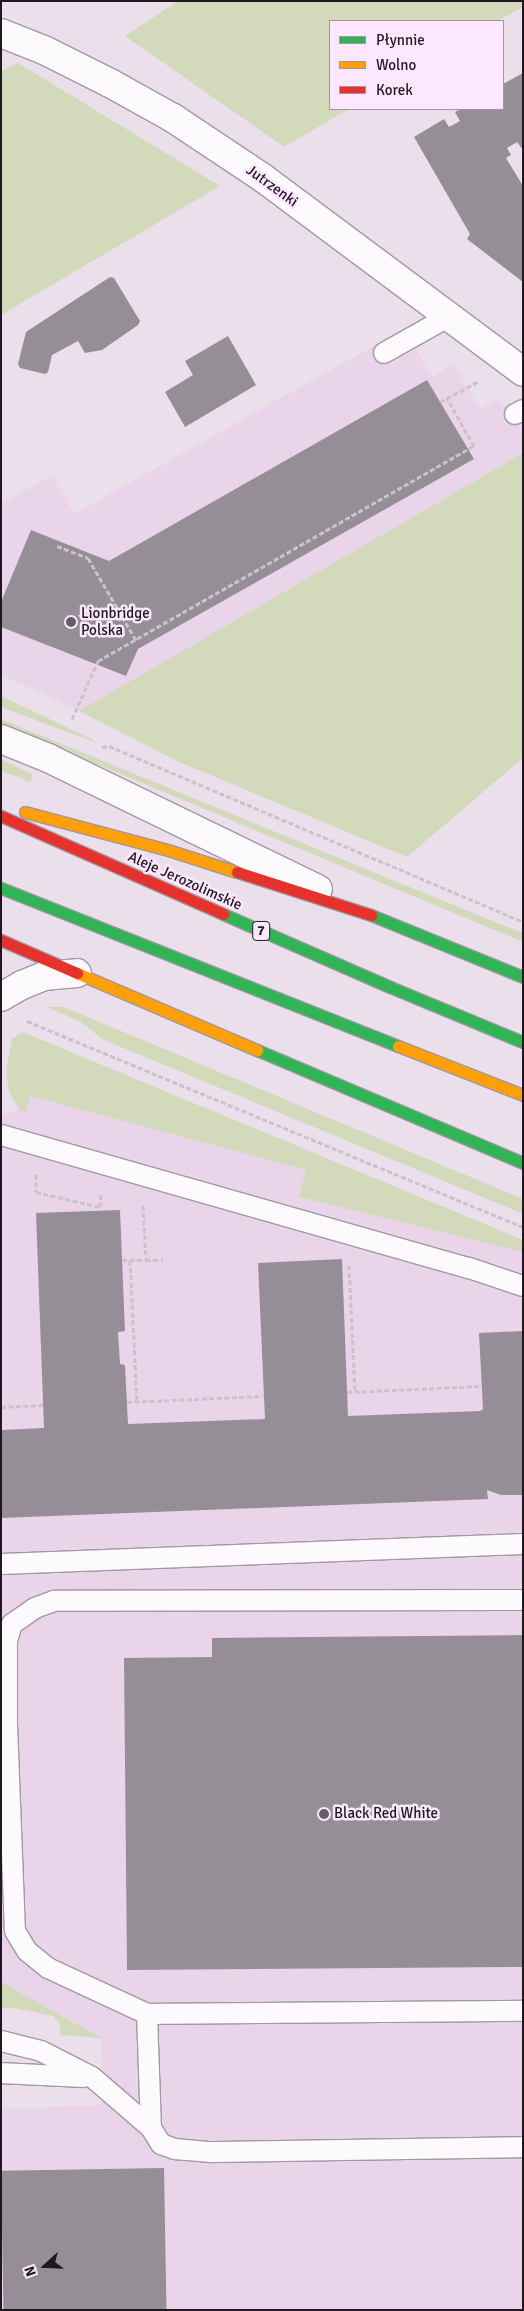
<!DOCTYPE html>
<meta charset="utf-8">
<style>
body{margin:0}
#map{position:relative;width:524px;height:2311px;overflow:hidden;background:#ebdfeb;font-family:Signika,sans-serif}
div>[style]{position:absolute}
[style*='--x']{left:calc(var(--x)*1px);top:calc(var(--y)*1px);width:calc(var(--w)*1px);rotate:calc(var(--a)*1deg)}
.built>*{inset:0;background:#e9d4ea}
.green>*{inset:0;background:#d3dabc}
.building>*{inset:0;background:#968e97;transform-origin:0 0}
.path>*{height:3px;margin-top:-1.5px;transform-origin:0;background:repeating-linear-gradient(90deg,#c9c4c9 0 5px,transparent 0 7.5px)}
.roads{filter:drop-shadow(1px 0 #a198a1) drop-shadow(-1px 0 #a198a1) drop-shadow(0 1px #a198a1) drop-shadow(0 -1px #a198a1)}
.lane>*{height:20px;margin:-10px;padding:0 10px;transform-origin:10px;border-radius:10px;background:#fcfafc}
.street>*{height:28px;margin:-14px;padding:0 14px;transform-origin:14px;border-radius:14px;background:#fcfafc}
.fast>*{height:11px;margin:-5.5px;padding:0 5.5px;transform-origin:5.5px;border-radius:5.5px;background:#30b455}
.slow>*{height:11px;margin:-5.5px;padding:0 5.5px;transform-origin:5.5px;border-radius:5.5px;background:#ff9f0a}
.jam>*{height:11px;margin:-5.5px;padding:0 5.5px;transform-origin:5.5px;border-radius:5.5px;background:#e5322d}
.dots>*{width:14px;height:14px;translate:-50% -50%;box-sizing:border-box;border:2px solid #fde7ff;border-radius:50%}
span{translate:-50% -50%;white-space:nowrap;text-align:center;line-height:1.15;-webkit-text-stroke:5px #fde7ff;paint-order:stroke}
.shield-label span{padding:1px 4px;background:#fde7ff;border:1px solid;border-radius:4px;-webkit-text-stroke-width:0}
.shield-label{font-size:14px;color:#1f1820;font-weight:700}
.street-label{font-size:15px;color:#1f1820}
.poi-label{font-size:15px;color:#1f1820}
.left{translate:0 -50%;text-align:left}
.frame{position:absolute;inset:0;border:2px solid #1f1820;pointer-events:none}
.legend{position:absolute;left:329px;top:20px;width:175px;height:90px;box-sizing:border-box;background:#fde7ff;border:1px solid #a494a6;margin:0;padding:6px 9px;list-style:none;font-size:15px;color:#1f1820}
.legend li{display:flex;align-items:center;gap:10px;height:25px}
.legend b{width:25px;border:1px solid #a494a6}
.north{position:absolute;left:20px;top:2241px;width:50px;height:50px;-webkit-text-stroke:4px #fde7ff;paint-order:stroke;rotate:250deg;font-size:14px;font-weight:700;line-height:20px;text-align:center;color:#1f1820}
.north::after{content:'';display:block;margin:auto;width:18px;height:22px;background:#1f1820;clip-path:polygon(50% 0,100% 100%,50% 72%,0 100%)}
</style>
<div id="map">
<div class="built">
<i style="clip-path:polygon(379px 343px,390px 364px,416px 349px,432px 377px,454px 364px,480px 409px,497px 400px,523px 420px,523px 453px,79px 711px,1px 674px,1px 503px,53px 476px,74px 514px)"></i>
<i style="clip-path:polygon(30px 1096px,306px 1170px,300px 1197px,523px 1252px,523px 2310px,1px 2310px,1px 2109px,102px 2105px,101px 2038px,1px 1982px,1px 1115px,19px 1109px,26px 1112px)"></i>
</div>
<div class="green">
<i style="clip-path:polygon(178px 1px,520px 1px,523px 7px,498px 21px,330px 21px,330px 109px,349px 109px,284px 147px,125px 36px)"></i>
<i style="clip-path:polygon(18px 63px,220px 186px,1px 315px,1px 71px)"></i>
<i style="clip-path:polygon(523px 453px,523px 758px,407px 857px,179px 762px,79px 711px)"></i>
<i style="clip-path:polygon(1px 696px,94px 740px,94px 742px,1px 707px)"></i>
<i style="clip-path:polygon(1px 719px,495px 922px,523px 933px,523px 942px,1px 724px)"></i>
<i style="clip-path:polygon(1px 759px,32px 774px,31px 782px,1px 771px)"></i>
<i style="clip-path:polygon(47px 1007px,64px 1007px,523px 1199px,523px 1214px,102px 1039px,81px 1022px)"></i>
<i style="clip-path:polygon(23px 1032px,523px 1240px,523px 1252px,299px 1197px,306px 1170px,30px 1096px,26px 1112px,19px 1109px,9px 1092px,6px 1072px,12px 1039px)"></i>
<i style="clip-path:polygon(1px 1982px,102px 2038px,60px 2035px,60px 2024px,53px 2016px,15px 2008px,1px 2008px)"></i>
</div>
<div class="building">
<i style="clip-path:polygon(523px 73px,523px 150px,517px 142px,507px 148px,511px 155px,506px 158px,523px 186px,523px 282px,467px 239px,470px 234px,414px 137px,444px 119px,449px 127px,460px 121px,455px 112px,461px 109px,503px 109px,503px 84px)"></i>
<i style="clip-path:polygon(110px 277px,114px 278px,140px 321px,138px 325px,102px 350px,85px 353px,78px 341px,52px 355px,48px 372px,45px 374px,20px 368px,18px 364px,26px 332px)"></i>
<i style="clip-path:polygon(228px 336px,256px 385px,185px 427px,165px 392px,193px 375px,185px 361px)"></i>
<i style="clip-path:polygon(427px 380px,474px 459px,138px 649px,126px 676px,1px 627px,1px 602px,31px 530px,109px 561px)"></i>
<i style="clip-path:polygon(120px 1210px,125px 1331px,118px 1332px,120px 1364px,125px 1365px,128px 1424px,265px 1419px,258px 1263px,342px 1259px,348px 1416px,480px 1411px,483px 1409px,479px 1333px,523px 1331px,523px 1495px,501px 1495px,487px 1490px,488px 1499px,1px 1518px,1px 1430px,44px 1428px,36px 1213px)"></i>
<i style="clip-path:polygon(523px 1635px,523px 1967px,127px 1970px,124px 1658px,212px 1657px,212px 1638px)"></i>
<i style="left:164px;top:2168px;width:142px;height:163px;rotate:89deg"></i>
</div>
<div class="path">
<i style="--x:440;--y:402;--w:44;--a:-28.3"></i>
<i style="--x:57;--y:546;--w:33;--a:21"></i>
<i style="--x:88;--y:558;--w:95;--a:59.7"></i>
<i style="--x:72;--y:719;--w:64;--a:-65.9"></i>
<i style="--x:98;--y:661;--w:433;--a:-29.8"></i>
<i style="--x:474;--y:446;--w:55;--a:-119.4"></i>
<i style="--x:102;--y:747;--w:7;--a:-8"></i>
<i style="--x:109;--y:746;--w:450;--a:23"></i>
<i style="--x:27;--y:1021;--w:537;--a:22.55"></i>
<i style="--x:36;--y:1174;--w:18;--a:90"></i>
<i style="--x:36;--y:1192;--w:66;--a:13.2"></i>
<i style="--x:100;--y:1207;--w:13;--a:-86"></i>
<i style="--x:143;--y:1205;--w:55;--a:86.9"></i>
<i style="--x:146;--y:1260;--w:17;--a:0"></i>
<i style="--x:122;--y:1260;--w:24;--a:0"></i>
<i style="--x:130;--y:1260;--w:141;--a:87.2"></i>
<i style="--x:349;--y:1265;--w:127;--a:87.3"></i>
<i style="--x:347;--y:1392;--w:134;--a:-2.6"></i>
<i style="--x:127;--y:1402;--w:136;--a:-2.5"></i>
<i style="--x:1;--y:1407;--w:42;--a:-2.7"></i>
</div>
<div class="roads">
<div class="lane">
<i style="--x:384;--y:353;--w:73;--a:-29.4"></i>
<i style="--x:515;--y:414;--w:9;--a:-27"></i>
<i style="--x:1;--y:1135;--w:487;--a:15.9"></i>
<i style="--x:469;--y:1268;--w:57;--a:18.4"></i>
<i style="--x:1;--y:1564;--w:522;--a:-2.19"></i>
<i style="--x:523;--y:1600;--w:469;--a:179.9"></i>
<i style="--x:54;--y:1601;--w:20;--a:160"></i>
<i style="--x:35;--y:1608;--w:28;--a:145"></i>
<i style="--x:12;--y:1624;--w:17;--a:107"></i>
<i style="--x:7;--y:1640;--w:84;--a:90"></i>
<i style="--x:7;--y:1724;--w:207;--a:87.8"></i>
<i style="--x:15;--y:1931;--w:23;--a:59"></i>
<i style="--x:27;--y:1951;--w:27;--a:39"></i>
<i style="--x:48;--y:1968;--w:109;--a:24.9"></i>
<i style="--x:147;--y:2014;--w:114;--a:88"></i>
<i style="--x:151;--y:2128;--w:19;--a:58"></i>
<i style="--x:161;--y:2144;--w:15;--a:20"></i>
<i style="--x:175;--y:2149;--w:36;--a:5"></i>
<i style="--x:211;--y:2152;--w:312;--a:-0.9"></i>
<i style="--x:147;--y:2014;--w:376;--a:-0.5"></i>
<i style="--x:1;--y:2041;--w:41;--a:14"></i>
<i style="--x:41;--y:2051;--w:57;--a:27"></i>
<i style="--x:92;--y:2077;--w:78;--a:40.8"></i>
<i style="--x:1;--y:2073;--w:83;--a:2.8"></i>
</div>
<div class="street">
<i style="--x:1;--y:33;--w:46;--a:21.6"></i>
<i style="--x:44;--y:50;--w:74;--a:26.6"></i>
<i style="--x:110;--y:83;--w:72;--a:29.1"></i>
<i style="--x:173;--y:118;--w:108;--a:33.7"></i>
<i style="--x:263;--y:178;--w:324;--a:36.7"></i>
<i style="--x:1;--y:739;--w:51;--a:22"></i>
<i style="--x:48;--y:758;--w:300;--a:25.9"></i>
<i style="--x:1;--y:997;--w:24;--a:-30"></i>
<i style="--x:22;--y:985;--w:24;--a:-22"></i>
<i style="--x:44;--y:976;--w:33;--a:-5"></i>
</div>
<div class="fast">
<i style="--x:1;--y:888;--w:427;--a:21.7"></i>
<i style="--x:223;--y:914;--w:182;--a:23.6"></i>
<i style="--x:390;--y:987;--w:144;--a:22.5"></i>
<i style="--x:371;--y:915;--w:164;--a:22.2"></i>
<i style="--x:257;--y:1050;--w:289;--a:23"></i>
</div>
<div class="slow">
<i style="--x:25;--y:812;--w:148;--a:14.9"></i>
<i style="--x:168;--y:850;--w:72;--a:17.7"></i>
<i style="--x:77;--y:973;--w:196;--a:23.2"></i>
<i style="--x:398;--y:1046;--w:134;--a:21.4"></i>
</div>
<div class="jam">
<i style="--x:1;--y:816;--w:243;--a:23.8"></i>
<i style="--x:237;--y:872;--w:141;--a:17.8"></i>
<i style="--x:1;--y:940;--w:83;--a:23.5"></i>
</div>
</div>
<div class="dots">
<i style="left:71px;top:622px;background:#665e67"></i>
<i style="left:324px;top:1814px;background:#665e67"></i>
</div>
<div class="shield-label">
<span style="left:261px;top:931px">7</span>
</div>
<div class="street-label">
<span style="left:272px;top:186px;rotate:36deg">Jutrzenki</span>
<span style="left:185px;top:881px;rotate:24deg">Aleje Jerozolimskie</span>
</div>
<div class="poi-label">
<span class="left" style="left:81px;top:622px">Lionbridge<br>Polska</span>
<span class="left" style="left:334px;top:1814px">Black Red White</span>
</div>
<div class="frame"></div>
<ul class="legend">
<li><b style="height:6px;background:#30b455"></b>Płynnie</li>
<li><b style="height:6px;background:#ff9f0a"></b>Wolno</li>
<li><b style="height:6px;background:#e5322d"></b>Korek</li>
</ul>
<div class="north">N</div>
</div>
